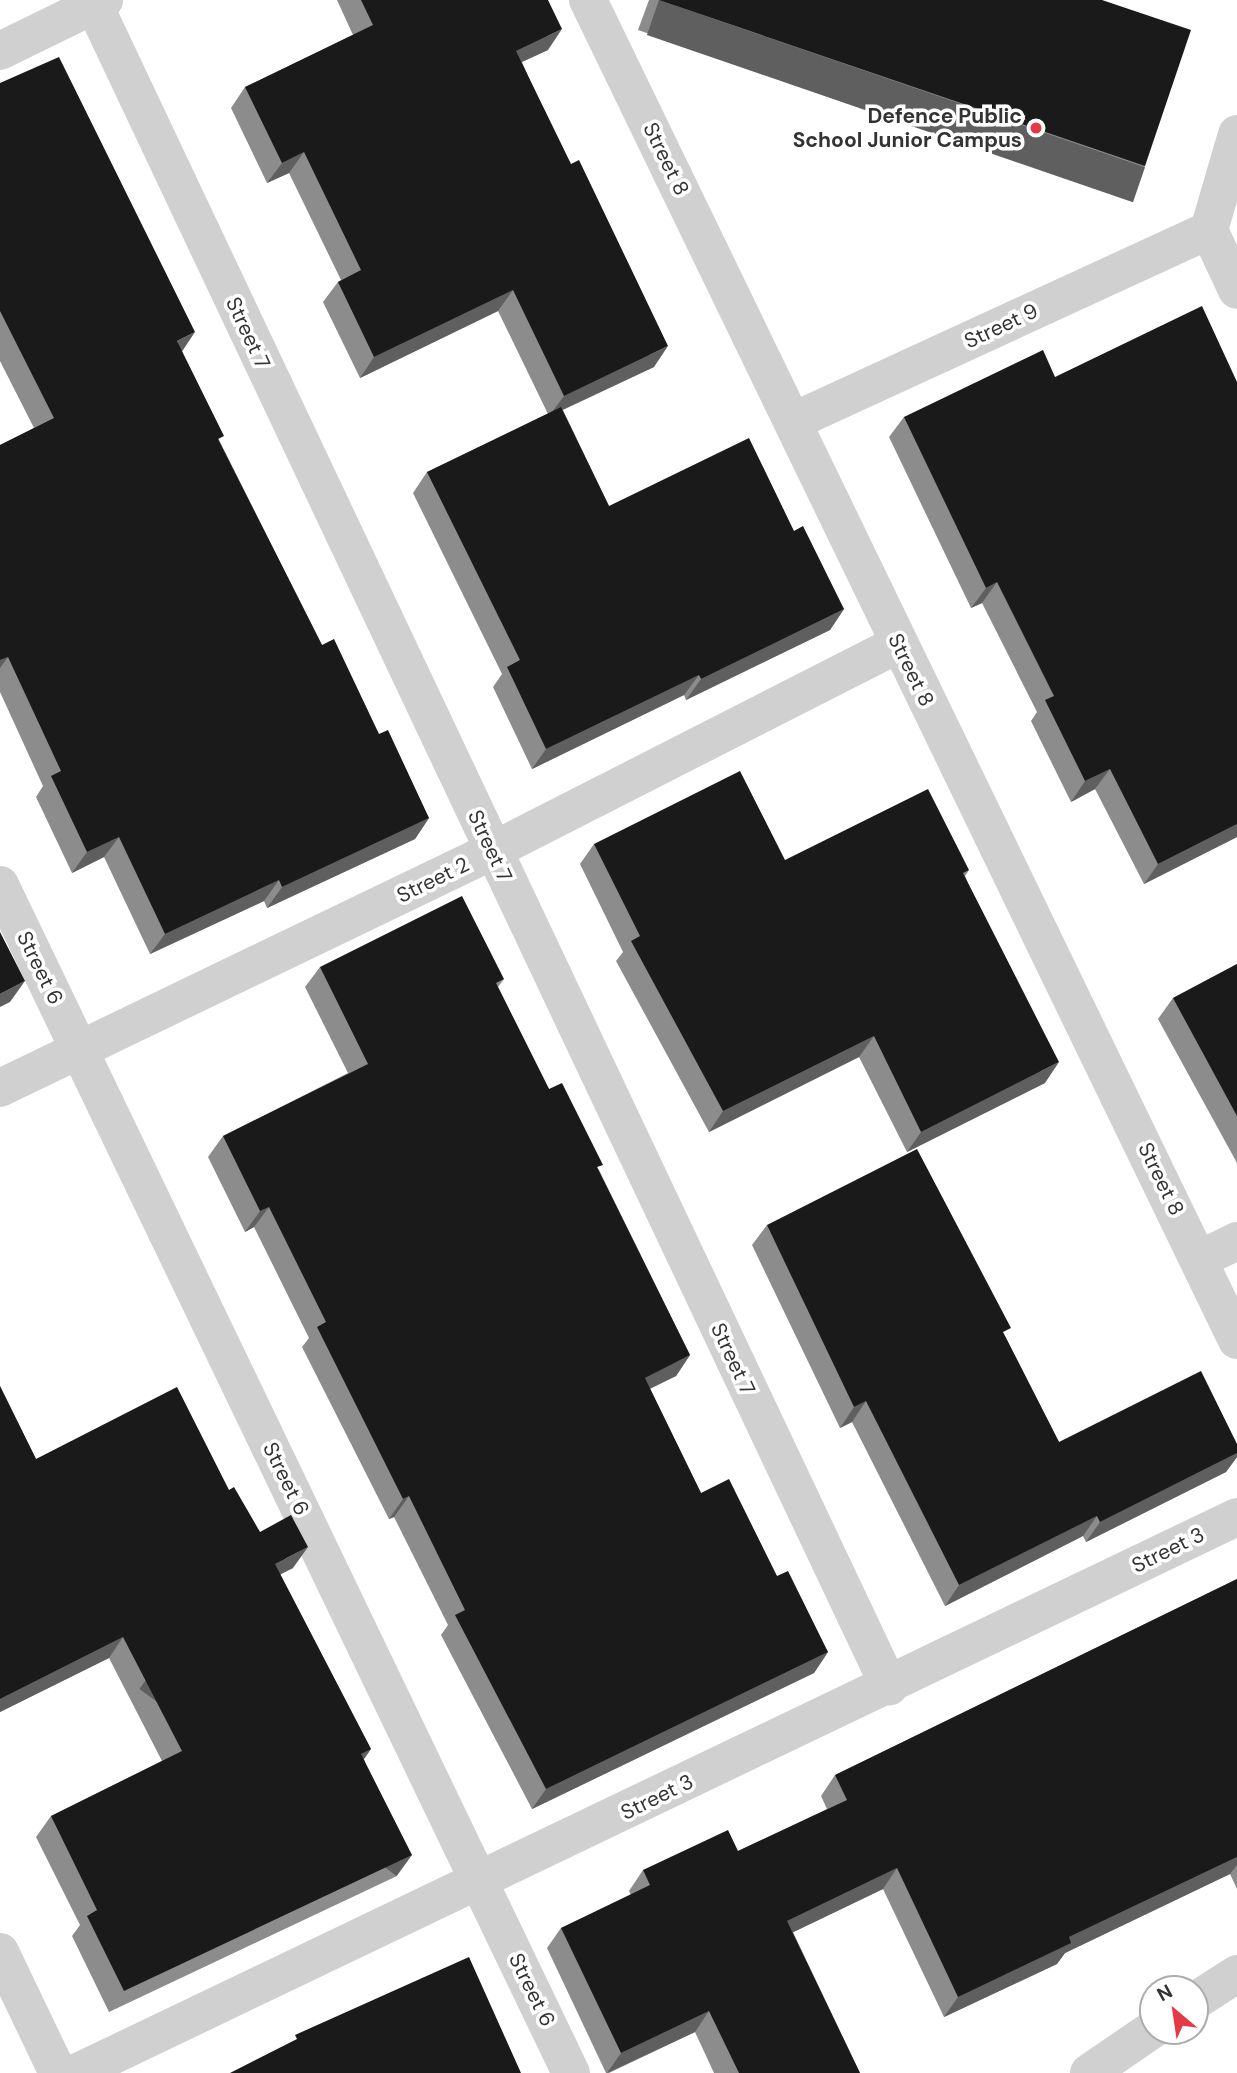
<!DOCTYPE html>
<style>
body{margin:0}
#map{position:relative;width:1237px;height:2073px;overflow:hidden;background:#fff;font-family:"DM Sans",sans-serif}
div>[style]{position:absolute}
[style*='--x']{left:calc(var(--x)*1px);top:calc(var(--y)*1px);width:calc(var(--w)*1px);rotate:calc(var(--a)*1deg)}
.minor>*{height:38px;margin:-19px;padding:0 19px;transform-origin:19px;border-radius:19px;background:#d0d0d0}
.wall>*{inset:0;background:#8c8c8c}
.shaded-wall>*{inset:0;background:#5f5f5f;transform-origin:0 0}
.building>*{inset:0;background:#1a1a1a}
.dots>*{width:19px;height:19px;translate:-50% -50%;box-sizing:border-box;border:4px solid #fff;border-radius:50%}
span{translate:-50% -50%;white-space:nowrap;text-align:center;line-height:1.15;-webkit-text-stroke:7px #fff;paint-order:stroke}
.poi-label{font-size:21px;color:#333;font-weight:700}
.right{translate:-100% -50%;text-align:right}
.street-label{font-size:21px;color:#333}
.north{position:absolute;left:1139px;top:1975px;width:70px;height:70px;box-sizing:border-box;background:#fff;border:2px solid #adadad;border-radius:50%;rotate:331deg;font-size:19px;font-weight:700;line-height:28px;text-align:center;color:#333}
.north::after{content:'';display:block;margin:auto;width:24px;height:32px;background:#e63946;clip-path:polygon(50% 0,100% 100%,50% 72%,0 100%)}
</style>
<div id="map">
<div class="minor">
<i style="--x:588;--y:0;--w:1489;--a:64.16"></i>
<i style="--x:94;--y:5;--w:1860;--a:64.69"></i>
<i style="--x:0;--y:51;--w:116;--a:-26.1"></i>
<i style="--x:1209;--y:230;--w:66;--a:65"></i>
<i style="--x:794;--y:421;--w:457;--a:-24.7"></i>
<i style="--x:1209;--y:230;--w:100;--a:-73.7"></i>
<i style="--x:0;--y:885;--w:1318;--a:64.33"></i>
<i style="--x:0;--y:1088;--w:546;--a:-25.72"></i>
<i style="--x:492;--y:851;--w:456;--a:-27"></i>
<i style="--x:1200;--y:1259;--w:41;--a:-25.9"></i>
<i style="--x:0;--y:1952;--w:134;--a:64.4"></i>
<i style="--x:1195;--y:2001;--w:50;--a:-32.7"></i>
<i style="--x:76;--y:2073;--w:1287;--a:-25.59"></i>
<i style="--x:1089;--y:2073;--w:78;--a:-34.5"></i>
</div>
<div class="wall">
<i style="clip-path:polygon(337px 0,548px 0,548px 50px,522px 62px,654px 367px,563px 410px,609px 506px,794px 531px,844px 609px,830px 630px,686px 700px,684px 695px,532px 769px,493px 687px,502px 674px,413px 493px,427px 472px,548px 414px,498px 311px,360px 378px,323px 302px,338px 282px,341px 280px,289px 173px,267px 183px,231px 108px,245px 87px,353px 35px)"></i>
<i style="clip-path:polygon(649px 0,1102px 0,1145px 166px,1124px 195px,638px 30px)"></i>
<i style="clip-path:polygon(0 83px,182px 352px,220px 442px,322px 645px,379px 734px,429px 818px,415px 839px,267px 908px,264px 901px,150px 954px,104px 857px,72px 873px,36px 797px,43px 786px,0 692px,0 445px,34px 428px,0 361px)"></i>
<i style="clip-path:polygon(1055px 377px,1237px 382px,1237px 837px,1144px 884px,1095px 789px,1071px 802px,1031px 721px,1037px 712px,982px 603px,971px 608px,889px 437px,904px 417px)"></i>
<i style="clip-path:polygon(594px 844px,785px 860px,969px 870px,965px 876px,1045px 1083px,907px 1152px,859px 1057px,709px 1132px,616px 961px,623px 952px,580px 864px)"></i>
<i style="clip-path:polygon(1237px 964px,1237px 1163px,1158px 1019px,1173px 998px)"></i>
<i style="clip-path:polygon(320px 967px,504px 979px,498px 987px,549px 1089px,599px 1170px,690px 1355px,676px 1376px,650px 1389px,701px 1493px,777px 1576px,828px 1652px,814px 1673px,532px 1809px,441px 1635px,448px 1625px,394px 1517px,389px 1519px,302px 1347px,309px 1338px,254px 1227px,245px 1232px,208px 1157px,223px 1136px,348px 1073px,305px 987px)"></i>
<i style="clip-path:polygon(767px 1225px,1005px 1336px,1059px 1442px,1237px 1444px,1237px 1457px,1226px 1472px,1086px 1542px,1083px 1536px,945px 1606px,852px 1422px,840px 1428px,752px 1245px)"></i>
<i style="clip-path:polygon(0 1386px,36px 1459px,229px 1490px,260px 1532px,293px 1568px,280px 1574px,371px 1749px,364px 1759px,397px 1876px,109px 2012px,72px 1936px,80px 1925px,36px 1837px,51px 1816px,162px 1761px,109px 1658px,0 1712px)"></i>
<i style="clip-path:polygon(1237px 1579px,1237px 1889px,1230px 1874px,1065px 1953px,1057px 1964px,944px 2017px,883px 1889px,793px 1932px,860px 2073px,714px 2073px,695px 2032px,609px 2073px,606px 2073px,547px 1948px,561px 1928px,631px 1895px,629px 1891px,643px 1870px,738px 1851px,827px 1809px,821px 1796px,835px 1775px)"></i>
</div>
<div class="shaded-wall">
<i style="left:659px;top:0;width:514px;height:37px;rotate:19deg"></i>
<i style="clip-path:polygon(562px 29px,548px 50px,502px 71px,516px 51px)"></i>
<i style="clip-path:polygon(304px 152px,289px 173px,267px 183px,282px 163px)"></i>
<i style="clip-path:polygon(513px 290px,498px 311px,360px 378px,374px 357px)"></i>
<i style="clip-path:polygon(195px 332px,181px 353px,177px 341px)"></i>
<i style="clip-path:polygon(668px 346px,654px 367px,549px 416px,564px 396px)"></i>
<i style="clip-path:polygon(997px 582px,982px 603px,971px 608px,986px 588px)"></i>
<i style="clip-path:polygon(844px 609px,830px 630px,686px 700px,701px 679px)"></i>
<i style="clip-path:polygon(8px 657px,0 668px,0 660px)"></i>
<i style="clip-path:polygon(699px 675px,684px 695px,532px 769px,546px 749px)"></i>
<i style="clip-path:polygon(1110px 769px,1095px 789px,1071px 802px,1085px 781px)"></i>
<i style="clip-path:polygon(429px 818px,415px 839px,267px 908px,282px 887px)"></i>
<i style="clip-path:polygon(1237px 824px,1237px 837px,1144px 884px,1158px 864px)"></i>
<i style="clip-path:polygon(119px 837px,104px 857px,72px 873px,87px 852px)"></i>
<i style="clip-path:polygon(279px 880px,264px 901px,150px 954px,165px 934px)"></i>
<i style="clip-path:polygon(25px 981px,10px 1002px,0 1007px,0 994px)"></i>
<i style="clip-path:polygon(874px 1036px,859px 1057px,709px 1132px,723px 1111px)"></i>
<i style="clip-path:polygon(1059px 1062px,1045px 1083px,907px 1152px,921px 1132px)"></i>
<i style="clip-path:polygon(269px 1207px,254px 1227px,245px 1232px,260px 1211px)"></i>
<i style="clip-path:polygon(690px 1355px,676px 1376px,630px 1398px,645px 1378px)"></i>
<i style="clip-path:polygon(866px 1401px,852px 1422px,840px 1428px,854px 1407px)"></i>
<i style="clip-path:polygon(1237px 1453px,1237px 1457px,1226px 1472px,1086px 1542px,1100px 1522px)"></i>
<i style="clip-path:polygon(409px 1496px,394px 1517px,389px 1519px,403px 1499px)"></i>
<i style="clip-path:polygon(1097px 1516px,1083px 1536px,945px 1606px,959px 1585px)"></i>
<i style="clip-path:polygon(308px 1547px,293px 1568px,260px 1585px,275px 1564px)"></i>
<i style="clip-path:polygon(123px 1637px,109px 1658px,0 1712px,0 1699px)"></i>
<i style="clip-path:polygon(828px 1652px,814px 1673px,532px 1809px,546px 1789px)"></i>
<i style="clip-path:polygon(371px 1749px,356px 1770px,361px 1754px)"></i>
<i style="left:412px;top:1855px;width:26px;height:318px;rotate:126deg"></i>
<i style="clip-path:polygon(1237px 1857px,1237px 1865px,1230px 1874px,1065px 1953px,1057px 1964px,944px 2017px,958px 1997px,1069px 1937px)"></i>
<i style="clip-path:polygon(897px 1868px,883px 1889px,773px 1942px,787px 1921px)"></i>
<i style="clip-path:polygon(709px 2011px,695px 2032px,607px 2073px,621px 2053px)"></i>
</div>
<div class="building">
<i style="clip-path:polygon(361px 0,548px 0,562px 29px,516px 51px,571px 164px,579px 160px,668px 346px,564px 396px,513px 290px,374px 357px,338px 282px,361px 270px,304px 152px,282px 163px,245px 87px,373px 25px)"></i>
<i style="clip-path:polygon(659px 0,1102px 0,1191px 30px,1145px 166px)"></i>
<i style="clip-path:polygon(59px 57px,195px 332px,177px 341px,224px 436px,218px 439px,322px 645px,334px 639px,379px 734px,388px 730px,429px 818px,282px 887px,279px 880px,165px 934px,119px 837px,87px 852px,51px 776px,61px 771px,8px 657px,0 660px,0 445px,54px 418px,0 311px,0 83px)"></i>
<i style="clip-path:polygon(1202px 306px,1237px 382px,1237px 824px,1158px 864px,1110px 769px,1085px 781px,1045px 700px,1054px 696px,997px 582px,986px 588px,904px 417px,1043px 350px,1055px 377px)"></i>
<i style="clip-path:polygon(561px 407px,609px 506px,749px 438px,794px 531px,803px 526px,844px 609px,701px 679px,699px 675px,546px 749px,507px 667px,520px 660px,427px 472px)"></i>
<i style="clip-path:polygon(740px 771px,785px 860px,928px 789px,969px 870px,963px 873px,1059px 1062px,921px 1132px,874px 1036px,723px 1111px,631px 941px,640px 936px,594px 844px)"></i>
<i style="clip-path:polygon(462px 896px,504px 979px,496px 983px,549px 1089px,562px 1083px,603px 1165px,597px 1167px,690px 1355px,645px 1378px,701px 1493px,729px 1479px,777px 1576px,788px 1571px,828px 1652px,546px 1789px,455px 1615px,465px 1610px,409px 1496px,403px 1499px,317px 1327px,326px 1322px,269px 1207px,260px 1211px,223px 1136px,368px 1064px,320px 967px)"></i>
<i style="clip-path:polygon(0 932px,25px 981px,0 994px)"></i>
<i style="clip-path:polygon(1237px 964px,1237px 1116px,1173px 998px)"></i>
<i style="clip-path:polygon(917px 1149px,1011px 1328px,1003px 1332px,1059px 1442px,1201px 1371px,1237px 1444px,1237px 1453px,1100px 1522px,1097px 1516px,959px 1585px,866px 1401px,854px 1407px,767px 1225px)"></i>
<i style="clip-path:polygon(0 1386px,36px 1459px,177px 1387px,229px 1490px,234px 1487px,260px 1532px,291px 1515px,308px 1547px,275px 1564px,371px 1749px,361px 1754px,412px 1855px,124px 1991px,87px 1916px,97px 1910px,51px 1816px,182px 1751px,123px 1637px,0 1699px)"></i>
<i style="clip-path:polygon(1237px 1579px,1237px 1857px,1069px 1937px,1071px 1943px,958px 1997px,897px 1868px,787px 1921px,860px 2073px,739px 2073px,709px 2011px,621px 2053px,561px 1928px,650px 1885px,643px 1870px,728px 1830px,738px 1851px,847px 1800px,835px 1775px)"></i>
<i style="clip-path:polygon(469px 1957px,521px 2073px,230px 2073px,297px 2039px,295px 2035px)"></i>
</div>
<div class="dots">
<i style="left:1036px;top:128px;background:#e63946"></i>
</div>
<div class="poi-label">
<span class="right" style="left:1022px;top:128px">Defence Public<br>School Junior Campus</span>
</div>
<div class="street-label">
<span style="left:666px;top:159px;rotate:64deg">Street 8</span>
<span style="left:1001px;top:326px;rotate:-25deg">Street 9</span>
<span style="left:248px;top:333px;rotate:65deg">Street 7</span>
<span style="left:911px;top:670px;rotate:64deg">Street 8</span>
<span style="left:490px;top:846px;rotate:65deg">Street 7</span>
<span style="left:433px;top:880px;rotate:-26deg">Street 2</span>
<span style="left:40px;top:968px;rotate:64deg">Street 6</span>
<span style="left:1161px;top:1179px;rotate:64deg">Street 8</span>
<span style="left:733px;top:1359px;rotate:65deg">Street 7</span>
<span style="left:286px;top:1479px;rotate:64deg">Street 6</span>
<span style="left:1168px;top:1550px;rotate:-26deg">Street 3</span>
<span style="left:657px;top:1797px;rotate:-26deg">Street 3</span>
<span style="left:532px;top:1990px;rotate:64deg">Street 6</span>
</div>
<div class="north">N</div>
</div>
